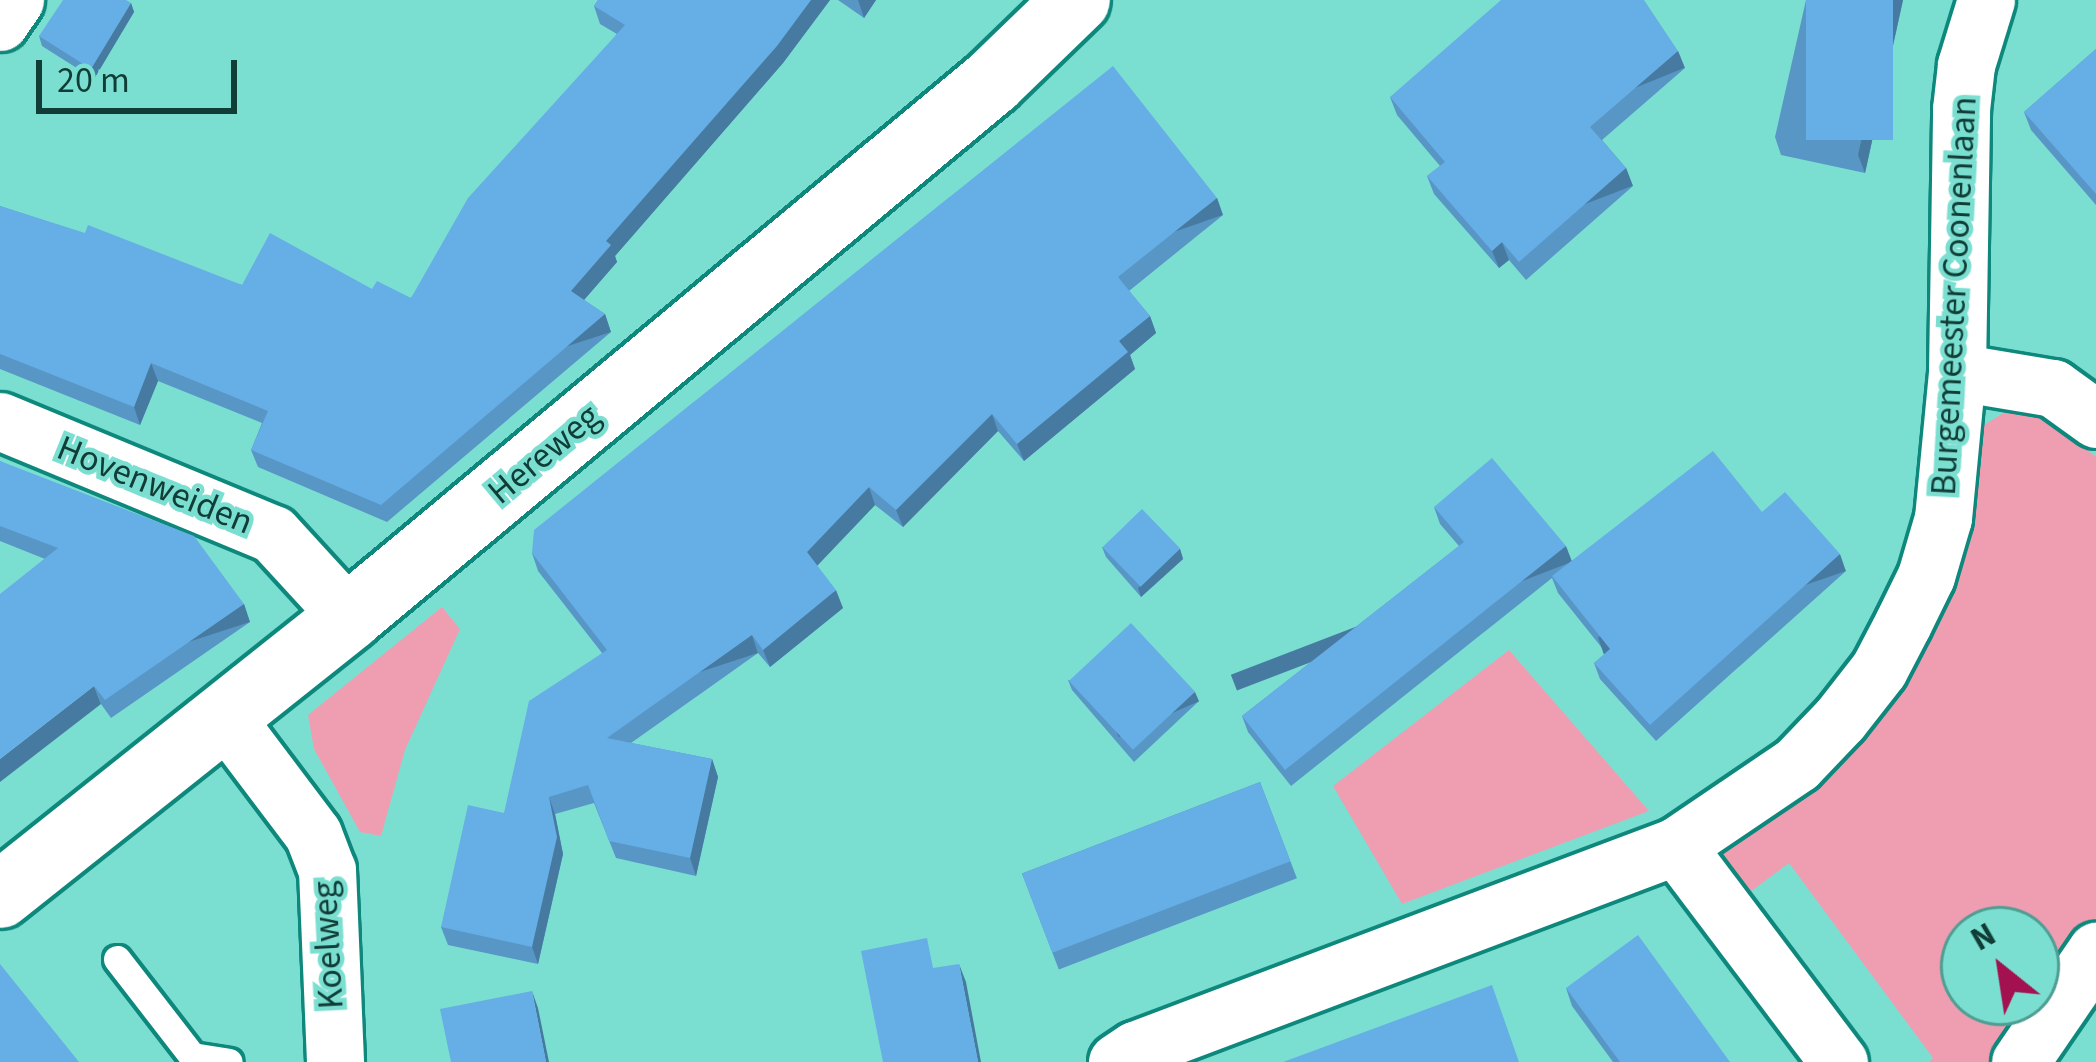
<!DOCTYPE html>
<style>
body{margin:0}
#map{position:relative;width:2096px;height:1062px;overflow:hidden;background:#7adfd1;font-family:"Source Sans 3",sans-serif}
div>[style]{position:absolute}
[style*='--x']{left:calc(var(--x)*1px);top:calc(var(--y)*1px);width:calc(var(--w)*1px);rotate:calc(var(--a)*1deg)}
.green>*{inset:0;background:#ef9eb2}
.roads{filter:drop-shadow(3px 0 #0e887c) drop-shadow(-3px 0 #0e887c) drop-shadow(0 3px #0e887c) drop-shadow(0 -3px #0e887c)}
.service>*{height:27px;margin:-13.5px;padding:0 13.5px;transform-origin:13.5px;border-radius:13.5px;background:#fff}
.minor>*{height:57px;margin:-28.5px;padding:0 28.5px;transform-origin:28.5px;border-radius:28.5px;background:#fff}
.tertiary>*{height:66px;margin:-33px;padding:0 33px;transform-origin:33px;border-radius:33px;background:#fff}
.wall>*{inset:0;background:#5896c6;transform-origin:0 0}
.shaded-wall>*{inset:0;background:#477aa1;transform-origin:0 0}
.building>*{inset:0;background:#66aee6;transform-origin:0 0}
span{translate:-50% -50%;white-space:nowrap;text-align:center;line-height:1.15;-webkit-text-stroke:9px #7adfd1;paint-order:stroke}
.street-label{font-size:36px;color:#113d37}
.north{position:absolute;left:1940px;top:906px;width:120px;height:120px;box-sizing:border-box;background:#7adfd1;border:3px solid #509e93;border-radius:50%;rotate:330deg;font-size:33px;font-weight:700;line-height:48px;text-align:center;color:#113d37}
.north::after{content:'';display:block;margin:auto;width:42px;height:54px;background:#a41150;clip-path:polygon(50% 0,100% 100%,50% 72%,0 100%)}
.scale{position:absolute;left:36px;top:60px;width:201px;height:54px;box-sizing:border-box;border:6px solid #113d37;border-top:0;padding-left:15px;font-size:36px;line-height:42px;white-space:nowrap;color:#113d37;-webkit-text-stroke:9px #7adfd1;paint-order:stroke}
</style>
<div id="map">
<div class="green">
<i style="clip-path:polygon(2013px 407px,2036px 409px,2096px 457px,2096px 917px,2036px 1002px,2036px 930px,1964px 930px,1964px 1002px,2036px 1002px,1993px 1062px,1929px 1062px,1933px 1058px,1789px 863px,1742px 898px,1717px 854px,1787px 805px,1984px 425px)"></i>
<i style="clip-path:polygon(442px 607px,460px 629px,405px 750px,381px 836px,360px 832px,314px 749px,308px 715px)"></i>
<i style="clip-path:polygon(1509px 650px,1649px 811px,1402px 904px,1333px 786px)"></i>
</div>
<div class="roads">
<div class="service">
<i style="--x:117;--y:959;--w:123;--a:52.3"></i>
<i style="--x:192;--y:1056;--w:37;--a:9"></i>
</div>
<div class="minor">
<i style="--x:0;--y:22;--w:27;--a:-56"></i>
<i style="--x:1957;--y:372;--w:97;--a:9.5"></i>
<i style="--x:2053;--y:388;--w:53;--a:35.8"></i>
<i style="--x:0;--y:421;--w:295;--a:22.5"></i>
<i style="--x:273;--y:534;--w:113;--a:47.5"></i>
<i style="--x:224;--y:716;--w:148;--a:53"></i>
<i style="--x:313;--y:834;--w:39;--a:69"></i>
<i style="--x:327;--y:870;--w:192;--a:87.6"></i>
<i style="--x:1676;--y:846;--w:271;--a:53"></i>
<i style="--x:1117;--y:1062;--w:22;--a:-34"></i>
<i style="--x:1135;--y:1050;--w:578;--a:-20.66"></i>
<i style="--x:1676;--y:846;--w:146;--a:-34.1"></i>
<i style="--x:1797;--y:764;--w:62;--a:-46.3"></i>
<i style="--x:1840;--y:719;--w:63;--a:-52"></i>
<i style="--x:1879;--y:669;--w:52;--a:-62.4"></i>
<i style="--x:1903;--y:623;--w:52;--a:-63.9"></i>
<i style="--x:1926;--y:576;--w:60;--a:-73.7"></i>
<i style="--x:1943;--y:518;--w:147;--a:-84.5"></i>
<i style="--x:1957;--y:372;--w:263;--a:-89.1"></i>
<i style="--x:1961;--y:109;--w:44;--a:-83.5"></i>
<i style="--x:1966;--y:65;--w:68;--a:-72.9"></i>
<i style="--x:2020;--y:1062;--w:135;--a:-55.6"></i>
</div>
<div class="tertiary">
<i style="--x:0;--y:895;--w:446;--a:-38.5"></i>
<i style="--x:349;--y:617;--w:836;--a:-39.76"></i>
<i style="--x:992;--y:82;--w:118;--a:-44"></i>
</div>
</div>
<div class="wall">
<i style="clip-path:polygon(598px 0,830px 0,783px 63px,615px 256px,617px 262px,584px 300px,605px 314px,611px 332px,387px 522px,258px 467px,251px 450px,262px 423px,158px 381px,140px 425px,0 369px,0 206px,242px 285px,372px 289px,411px 298px,617px 34px,600px 24px,594px 6px)"></i>
<i style="clip-path:polygon(838px 0,876px 0,864px 18px)"></i>
<i style="clip-path:polygon(1806px 0,1903px 0,1865px 173px,1781px 155px,1775px 137px)"></i>
<i style="clip-path:polygon(131px 3px,134px 12px,94px 79px,42px 46px,39px 36px)"></i>
<i style="clip-path:polygon(2096px 49px,2096px 205px,2031px 130px,2024px 112px)"></i>
<i style="clip-path:polygon(1678px 51px,1685px 68px,1602px 140px,1626px 168px,1633px 186px,1526px 280px,1509px 260px,1499px 268px,1434px 194px,1427px 176px,1440px 166px,1397px 115px,1390px 97px)"></i>
<i style="clip-path:polygon(1217px 198px,1223px 215px,1129px 291px,1150px 316px,1156px 333px,1130px 355px,1135px 369px,1024px 461px,998px 431px,903px 527px,875px 505px,817px 566px,843px 608px,770px 667px,758px 653px,631px 743px,712px 759px,718px 777px,696px 876px,616px 858px,594px 803px,555px 814px,563px 854px,538px 964px,448px 945px,441px 927px,504px 813px,602px 653px,538px 571px,532px 553px)"></i>
<i style="clip-path:polygon(0 461px,244px 604px,250px 622px,111px 718px,101px 704px,45px 559px,0 541px)"></i>
<i style="clip-path:polygon(1434px 507px,1571px 561px,1762px 512px,1846px 571px,1656px 741px,1600px 679px,1594px 663px,1606px 653px,1558px 593px,1552px 578px,1291px 786px,1248px 732px,1242px 716px,1459px 546px,1440px 524px)"></i>
<i style="clip-path:polygon(1102px 547px,1180px 549px,1183px 559px,1141px 597px,1106px 557px)"></i>
<i style="clip-path:polygon(1068px 680px,1199px 701px,1134px 762px,1072px 690px)"></i>
<i style="left:1260px;top:782px;width:103px;height:255px;rotate:69deg"></i>
<i style="clip-path:polygon(1566px 988px,1730px 1062px,1613px 1062px,1572px 1006px)"></i>
</div>
<div class="shaded-wall">
<i style="clip-path:polygon(811px 0,830px 0,783px 63px,615px 256px,617px 262px,577px 308px,571px 291px,606px 241px)"></i>
<i style="clip-path:polygon(858px 0,876px 0,864px 18px)"></i>
<i style="clip-path:polygon(1893px 0,1903px 0,1865px 173px,1858px 155px)"></i>
<i style="clip-path:polygon(131px 3px,134px 12px,94px 79px,91px 69px)"></i>
<i style="left:1678px;top:51px;width:18px;height:116px;rotate:68deg"></i>
<i style="left:1626px;top:168px;width:19px;height:142px;rotate:69deg"></i>
<i style="left:1217px;top:198px;width:18px;height:127px;rotate:71deg"></i>
<i style="clip-path:polygon(1502px 242px,1509px 260px,1499px 268px,1492px 251px)"></i>
<i style="left:605px;top:314px;width:19px;height:294px;rotate:72deg"></i>
<i style="clip-path:polygon(1150px 316px,1156px 333px,1130px 355px,1135px 369px,1024px 461px,1017px 444px,1119px 341px)"></i>
<i style="clip-path:polygon(151px 363px,158px 381px,140px 425px,134px 407px)"></i>
<i style="clip-path:polygon(992px 414px,998px 431px,903px 527px,896px 510px)"></i>
<i style="clip-path:polygon(869px 487px,875px 505px,813px 570px,807px 552px)"></i>
<i style="left:1566px;top:546px;width:17px;height:359px;rotate:69deg"></i>
<i style="clip-path:polygon(1180px 549px,1183px 559px,1141px 597px,1138px 588px)"></i>
<i style="left:1840px;top:554px;width:18px;height:256px;rotate:71deg"></i>
<i style="clip-path:polygon(836px 590px,843px 608px,770px 667px,763px 650px)"></i>
<i style="left:244px;top:604px;width:19px;height:169px;rotate:72deg"></i>
<i style="left:752px;top:635px;width:19px;height:178px;rotate:72deg"></i>
<i style="clip-path:polygon(94px 686px,101px 704px,0 782px,0 759px)"></i>
<i style="left:1195px;top:692px;width:10px;height:88px;rotate:66deg"></i>
<i style="clip-path:polygon(712px 759px,718px 777px,696px 876px,690px 858px)"></i>
<i style="clip-path:polygon(549px 797px,555px 814px,563px 854px,538px 964px,532px 947px)"></i>
<i style="clip-path:polygon(959px 964px,966px 982px,981px 1062px,978px 1062px)"></i>
<i style="clip-path:polygon(532px 991px,538px 1008px,549px 1062px,546px 1062px)"></i>
</div>
<div class="building">
<i style="clip-path:polygon(63px 0,126px 0,131px 3px,91px 69px,39px 36px)"></i>
<i style="clip-path:polygon(598px 0,811px 0,777px 46px,606px 241px,611px 245px,571px 291px,605px 314px,381px 505px,251px 450px,268px 411px,151px 363px,134px 407px,0 354px,0 206px,85px 233px,88px 225px,242px 285px,270px 233px,372px 289px,377px 281px,411px 298px,468px 198px,625px 25px,594px 6px)"></i>
<i style="clip-path:polygon(1501px 0,1644px 0,1678px 51px,1590px 127px,1626px 168px,1519px 262px,1502px 242px,1492px 251px,1427px 176px,1445px 162px,1390px 97px)"></i>
<i style="left:1806px;top:0;width:87px;height:140px"></i>
<i style="clip-path:polygon(2096px 49px,2096px 194px,2024px 112px)"></i>
<i style="clip-path:polygon(1113px 66px,1217px 198px,1118px 277px,1150px 316px,1119px 341px,1128px 352px,1017px 444px,992px 414px,896px 510px,869px 487px,807px 552px,836px 590px,763px 650px,752px 635px,607px 738px,712px 759px,690px 858px,609px 841px,588px 785px,549px 797px,557px 837px,532px 947px,441px 927px,468px 805px,504px 813px,529px 701px,607px 650px,532px 553px,534px 530px)"></i>
<i style="clip-path:polygon(1713px 451px,1762px 512px,1785px 492px,1840px 554px,1650px 725px,1594px 663px,1610px 649px,1552px 576px)"></i>
<i style="clip-path:polygon(1492px 458px,1566px 546px,1285px 770px,1242px 716px,1464px 542px,1434px 507px)"></i>
<i style="clip-path:polygon(0 461px,194px 536px,244px 604px,105px 700px,94px 686px,0 759px,0 594px,58px 548px,0 526px)"></i>
<i style="left:1142px;top:509px;width:55px;height:55px;rotate:46deg"></i>
<i style="left:1131px;top:623px;width:94px;height:85px;rotate:47deg"></i>
<i style="left:1260px;top:782px;width:85px;height:255px;rotate:69deg"></i>
<i style="clip-path:polygon(1638px 935px,1730px 1062px,1620px 1062px,1566px 988px)"></i>
<i style="clip-path:polygon(927px 938px,933px 968px,959px 964px,978px 1062px,883px 1062px,861px 951px)"></i>
<i style="clip-path:polygon(0 964px,79px 1062px,0 1062px)"></i>
<i style="clip-path:polygon(1492px 985px,1519px 1062px,1283px 1062px)"></i>
<i style="clip-path:polygon(532px 991px,546px 1062px,451px 1062px,440px 1009px)"></i>
</div>
<div class="street-label">
<span style="left:1954px;top:296px;rotate:-87deg">Burgemeester Coonenlaan</span>
<span style="left:544px;top:454px;rotate:-40deg">Hereweg</span>
<span style="left:155px;top:485px;rotate:22deg">Hovenweiden</span>
<span style="left:328px;top:945px;rotate:-93deg">Koelweg</span>
</div>
<div class="north">N</div>
<div class="scale">20 m</div>
</div>
